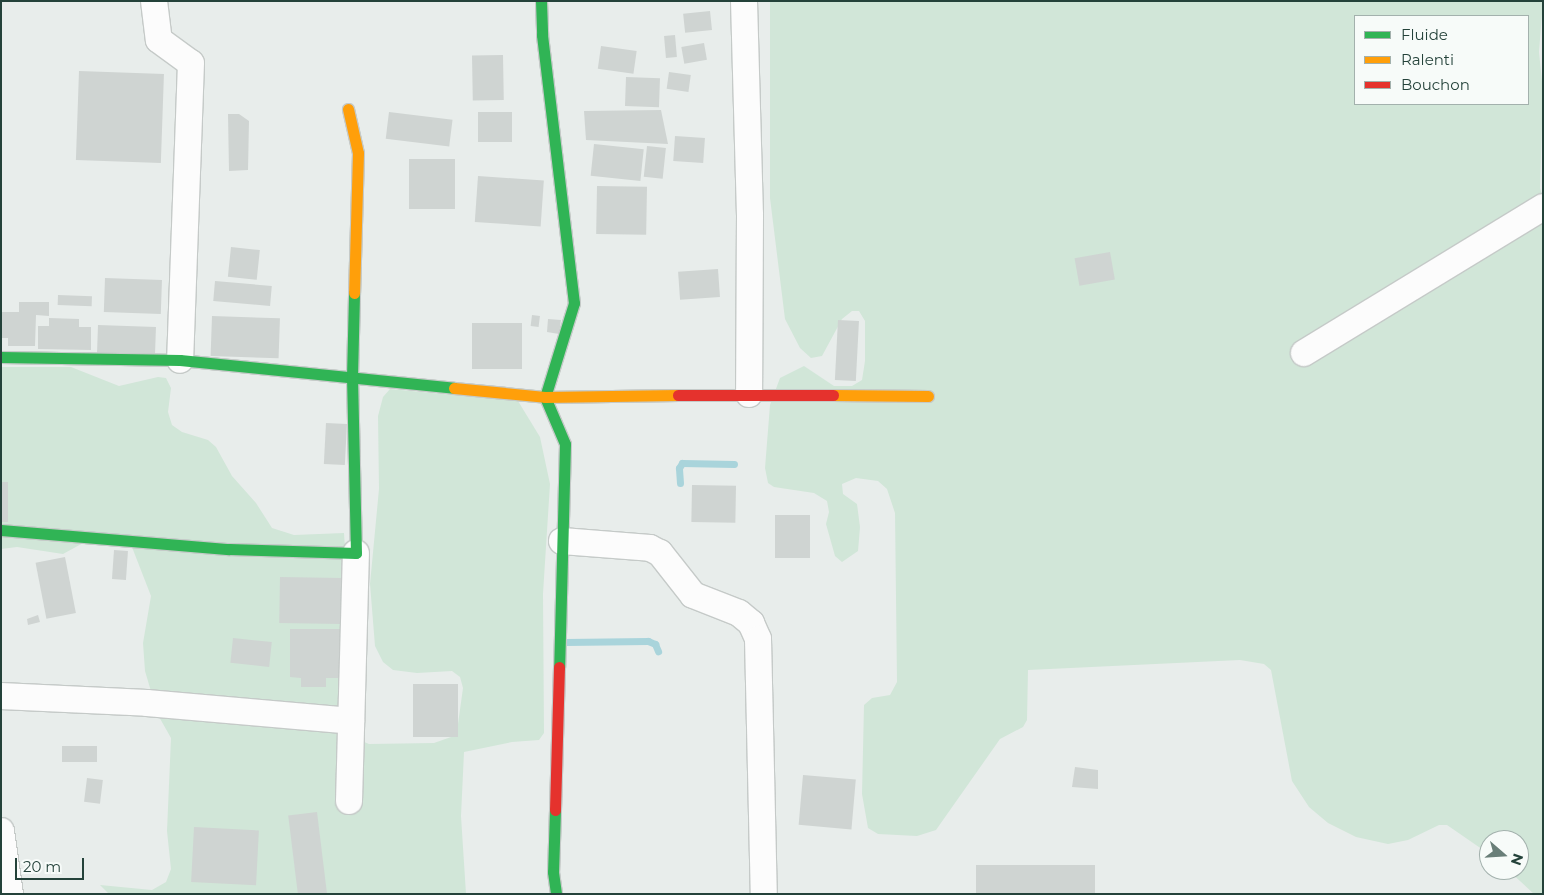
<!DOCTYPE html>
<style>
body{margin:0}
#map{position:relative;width:1544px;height:895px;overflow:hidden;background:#e8edeb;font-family:Montserrat,sans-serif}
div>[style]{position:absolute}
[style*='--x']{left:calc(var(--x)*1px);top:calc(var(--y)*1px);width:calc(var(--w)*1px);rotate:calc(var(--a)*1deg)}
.green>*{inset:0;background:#d1e6d8}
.stream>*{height:7px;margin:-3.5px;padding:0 3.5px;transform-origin:3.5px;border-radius:3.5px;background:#a9d4db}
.building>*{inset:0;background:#cfd4d2;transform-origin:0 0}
.roads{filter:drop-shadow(1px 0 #c5cac8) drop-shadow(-1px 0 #c5cac8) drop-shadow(0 1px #c5cac8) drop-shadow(0 -1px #c5cac8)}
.street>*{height:26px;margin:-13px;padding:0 13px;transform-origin:13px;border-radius:13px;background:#fcfcfc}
.fast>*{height:11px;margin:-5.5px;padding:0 5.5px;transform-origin:5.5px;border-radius:5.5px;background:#30b455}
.slow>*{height:11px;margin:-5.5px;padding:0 5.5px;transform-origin:5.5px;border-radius:5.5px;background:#ff9f0a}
.jam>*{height:11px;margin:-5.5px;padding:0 5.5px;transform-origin:5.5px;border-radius:5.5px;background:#e5322d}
span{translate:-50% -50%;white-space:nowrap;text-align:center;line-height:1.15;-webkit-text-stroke:4px #f7fbf9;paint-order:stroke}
.frame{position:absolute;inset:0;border:2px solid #24423a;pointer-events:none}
.legend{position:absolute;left:1354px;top:15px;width:175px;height:90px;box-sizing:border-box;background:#f7fbf9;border:1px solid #a3b1ad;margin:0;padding:6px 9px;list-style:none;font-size:15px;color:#24423a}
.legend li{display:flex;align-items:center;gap:10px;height:25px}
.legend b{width:25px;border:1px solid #a3b1ad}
.north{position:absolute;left:1479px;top:830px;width:50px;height:50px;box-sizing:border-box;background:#f7fbf9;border:1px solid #a3b1ad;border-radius:50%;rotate:109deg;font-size:14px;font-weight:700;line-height:20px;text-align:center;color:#24423a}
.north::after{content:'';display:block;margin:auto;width:18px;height:22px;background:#697e78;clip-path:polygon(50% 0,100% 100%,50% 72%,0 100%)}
.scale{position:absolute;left:15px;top:858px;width:69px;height:22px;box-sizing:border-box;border:2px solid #24423a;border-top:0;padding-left:6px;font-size:15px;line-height:18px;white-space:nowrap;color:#24423a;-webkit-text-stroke:4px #f7fbf9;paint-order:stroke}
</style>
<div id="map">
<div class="green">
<i style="clip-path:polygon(evenodd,770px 1px,1543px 1px,1539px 52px,1543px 91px,1540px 188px,1543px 198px,1543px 894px,1534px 894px,1508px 870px,1519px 870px,1519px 840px,1489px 840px,1489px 854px,1447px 825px,1439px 825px,1408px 840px,1388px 844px,1356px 837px,1328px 823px,1309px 807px,1292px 781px,1271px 670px,1264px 664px,1240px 660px,1028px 670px,1027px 720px,1023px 727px,1000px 739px,936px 830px,917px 836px,878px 834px,868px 828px,862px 794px,864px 705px,872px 698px,890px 695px,897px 682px,895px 513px,887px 489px,878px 481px,856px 478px,842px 484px,843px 494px,857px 504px,860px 527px,858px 551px,842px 562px,835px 556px,826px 524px,829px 512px,827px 501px,814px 493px,774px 487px,768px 483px,765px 468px,770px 405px,780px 378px,804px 366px,834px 386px,852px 386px,862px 380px,865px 361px,865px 321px,859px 311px,852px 311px,842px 319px,822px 356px,811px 358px,800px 348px,785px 319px,770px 198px,770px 1px,1355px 16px,1528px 16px,1528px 104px,1355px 104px,1355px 16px)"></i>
<i style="clip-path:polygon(1px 367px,71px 367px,119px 386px,158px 377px,166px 378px,171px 388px,168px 412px,172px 425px,182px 432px,208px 440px,216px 447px,232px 476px,256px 503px,272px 528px,294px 535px,344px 533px,357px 739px,369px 744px,434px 743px,451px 737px,458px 724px,463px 688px,460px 677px,452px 671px,417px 673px,393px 670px,383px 662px,375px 646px,370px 584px,379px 489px,378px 416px,383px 397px,390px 389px,518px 401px,540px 437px,550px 484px,543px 594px,544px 733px,539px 740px,512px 742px,464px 752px,461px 816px,466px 894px,109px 894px,100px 885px,152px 890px,166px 882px,171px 869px,167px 831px,171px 738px,158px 715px,145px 671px,143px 643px,151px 596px,130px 542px,85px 542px,63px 554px,17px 547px,1px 549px)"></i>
</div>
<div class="stream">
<i style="--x:680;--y:483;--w:15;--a:-94"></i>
<i style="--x:679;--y:468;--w:6;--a:-59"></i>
<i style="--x:682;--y:463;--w:52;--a:1.1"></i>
<i style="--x:565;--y:642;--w:83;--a:-0.7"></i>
<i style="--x:648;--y:641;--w:8;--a:23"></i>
<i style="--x:655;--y:644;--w:8;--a:67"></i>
</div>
<div class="building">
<i style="left:710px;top:11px;width:19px;height:27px;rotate:84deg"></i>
<i style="left:675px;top:35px;width:22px;height:11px;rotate:85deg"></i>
<i style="left:704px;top:43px;width:17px;height:23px;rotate:80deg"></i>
<i style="left:601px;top:46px;width:36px;height:23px;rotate:8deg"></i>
<i style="left:503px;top:55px;width:45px;height:31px;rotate:89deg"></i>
<i style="left:79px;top:71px;width:85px;height:89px;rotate:2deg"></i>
<i style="left:669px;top:72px;width:22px;height:17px;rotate:8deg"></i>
<i style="left:626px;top:77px;width:34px;height:29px;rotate:2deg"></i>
<i style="clip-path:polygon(661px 110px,668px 144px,586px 140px,584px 111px)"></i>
<i style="left:389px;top:112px;width:64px;height:27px;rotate:7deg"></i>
<i style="left:478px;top:112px;width:34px;height:30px"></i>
<i style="clip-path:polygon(228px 114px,239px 114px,249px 121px,248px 170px,229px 171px)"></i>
<i style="left:675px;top:136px;width:30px;height:25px;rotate:4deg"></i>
<i style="left:594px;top:144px;width:50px;height:32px;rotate:6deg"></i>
<i style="left:647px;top:146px;width:19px;height:31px;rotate:6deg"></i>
<i style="left:409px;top:159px;width:46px;height:50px"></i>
<i style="left:478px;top:176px;width:66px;height:46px;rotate:4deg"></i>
<i style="left:597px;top:186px;width:50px;height:48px;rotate:1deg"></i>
<i style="left:231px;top:247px;width:29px;height:30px;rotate:6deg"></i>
<i style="left:1110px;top:252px;width:28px;height:36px;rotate:80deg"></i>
<i style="left:718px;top:269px;width:28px;height:40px;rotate:86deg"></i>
<i style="left:105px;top:278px;width:57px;height:34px;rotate:2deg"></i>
<i style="left:215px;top:281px;width:57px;height:20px;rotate:5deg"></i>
<i style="left:58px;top:295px;width:34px;height:10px;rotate:2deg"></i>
<i style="clip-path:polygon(19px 302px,49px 302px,49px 316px,36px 315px,35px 346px,8px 346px,8px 338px,1px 338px,1px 312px,19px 312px)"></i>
<i style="left:532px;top:315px;width:8px;height:11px;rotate:7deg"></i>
<i style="left:212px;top:316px;width:68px;height:40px;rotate:2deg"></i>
<i style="clip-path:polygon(49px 318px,79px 319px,79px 327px,91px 327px,91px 350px,38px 349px,38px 326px,49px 326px)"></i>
<i style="clip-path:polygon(548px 319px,561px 320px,559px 334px,547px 332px)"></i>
<i style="left:838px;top:320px;width:21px;height:60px;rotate:3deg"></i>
<i style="left:522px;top:323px;width:46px;height:50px;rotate:90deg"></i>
<i style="left:98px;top:325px;width:58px;height:29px;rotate:2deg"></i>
<i style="left:326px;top:423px;width:21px;height:41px;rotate:3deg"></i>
<i style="left:1px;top:482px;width:7px;height:40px"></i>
<i style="left:692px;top:485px;width:44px;height:37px;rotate:1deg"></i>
<i style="left:810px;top:515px;width:43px;height:35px;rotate:90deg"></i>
<i style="left:114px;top:550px;width:14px;height:29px;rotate:4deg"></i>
<i style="left:65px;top:557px;width:57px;height:30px;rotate:79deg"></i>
<i style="left:280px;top:577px;width:62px;height:46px;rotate:1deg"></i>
<i style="clip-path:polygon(38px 615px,40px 622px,28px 625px,27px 619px)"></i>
<i style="clip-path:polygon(290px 629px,342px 629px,340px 678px,326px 678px,326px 687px,301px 687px,301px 678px,290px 677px)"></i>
<i style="left:233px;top:638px;width:39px;height:25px;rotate:6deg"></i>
<i style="left:413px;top:684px;width:45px;height:53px"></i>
<i style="left:97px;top:746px;width:16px;height:35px;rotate:90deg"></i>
<i style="clip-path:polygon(1075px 767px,1098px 770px,1098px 789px,1072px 787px)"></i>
<i style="left:803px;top:775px;width:53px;height:50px;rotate:5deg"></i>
<i style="left:87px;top:778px;width:16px;height:24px;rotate:7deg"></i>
<i style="left:317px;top:812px;width:83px;height:29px;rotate:83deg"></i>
<i style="left:194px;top:827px;width:65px;height:55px;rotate:3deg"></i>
<i style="left:976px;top:865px;width:119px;height:29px"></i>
</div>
<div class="roads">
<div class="street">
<i style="--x:154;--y:1;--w:39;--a:83"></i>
<i style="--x:159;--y:40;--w:39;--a:36"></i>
<i style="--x:191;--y:63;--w:297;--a:92.1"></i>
<i style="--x:744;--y:1;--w:214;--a:88.4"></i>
<i style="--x:750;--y:215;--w:179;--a:90.3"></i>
<i style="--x:1304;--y:353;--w:280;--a:-31.4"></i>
<i style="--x:562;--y:541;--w:88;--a:4.5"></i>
<i style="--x:650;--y:548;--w:11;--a:27"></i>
<i style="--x:660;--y:553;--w:53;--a:51.8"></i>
<i style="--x:693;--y:595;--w:49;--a:21.4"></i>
<i style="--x:739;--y:613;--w:16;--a:40"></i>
<i style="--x:751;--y:623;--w:17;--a:66"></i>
<i style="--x:758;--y:639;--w:255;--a:88.7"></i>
<i style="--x:1;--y:696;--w:146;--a:2.7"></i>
<i style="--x:147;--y:703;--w:205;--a:5"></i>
<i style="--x:349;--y:801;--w:248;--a:-88.4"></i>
<i style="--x:1;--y:831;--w:64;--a:81.9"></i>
</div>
<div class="fast">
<i style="--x:541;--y:1;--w:34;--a:88"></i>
<i style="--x:542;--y:35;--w:270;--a:83.2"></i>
<i style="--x:574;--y:303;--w:98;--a:107.1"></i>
<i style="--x:545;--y:397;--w:51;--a:66.9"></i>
<i style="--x:565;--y:444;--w:223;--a:91.5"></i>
<i style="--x:1;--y:357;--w:179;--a:1"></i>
<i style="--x:180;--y:360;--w:275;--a:5.8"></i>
<i style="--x:1;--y:530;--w:229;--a:4.8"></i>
<i style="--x:229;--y:549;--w:127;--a:1.8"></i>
<i style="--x:356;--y:553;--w:176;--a:-91.3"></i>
<i style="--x:352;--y:377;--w:84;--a:-88.6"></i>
<i style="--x:555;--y:810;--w:62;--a:91.8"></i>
<i style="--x:553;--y:872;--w:22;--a:82"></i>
</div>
<div class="slow">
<i style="--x:348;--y:109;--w:45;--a:77.2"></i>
<i style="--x:358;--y:153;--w:140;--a:91.6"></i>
<i style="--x:454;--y:388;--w:91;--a:5.6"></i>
<i style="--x:545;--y:397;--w:133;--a:-0.9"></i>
<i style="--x:833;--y:395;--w:95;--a:0.6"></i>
</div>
<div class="jam">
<i style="--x:678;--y:395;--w:155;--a:0"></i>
<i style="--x:555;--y:810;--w:143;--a:-88.4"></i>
</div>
</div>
<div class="frame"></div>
<ul class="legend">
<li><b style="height:6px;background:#30b455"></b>Fluide</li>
<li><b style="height:6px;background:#ff9f0a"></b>Ralenti</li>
<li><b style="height:6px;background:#e5322d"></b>Bouchon</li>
</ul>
<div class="north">N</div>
<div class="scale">20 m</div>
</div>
